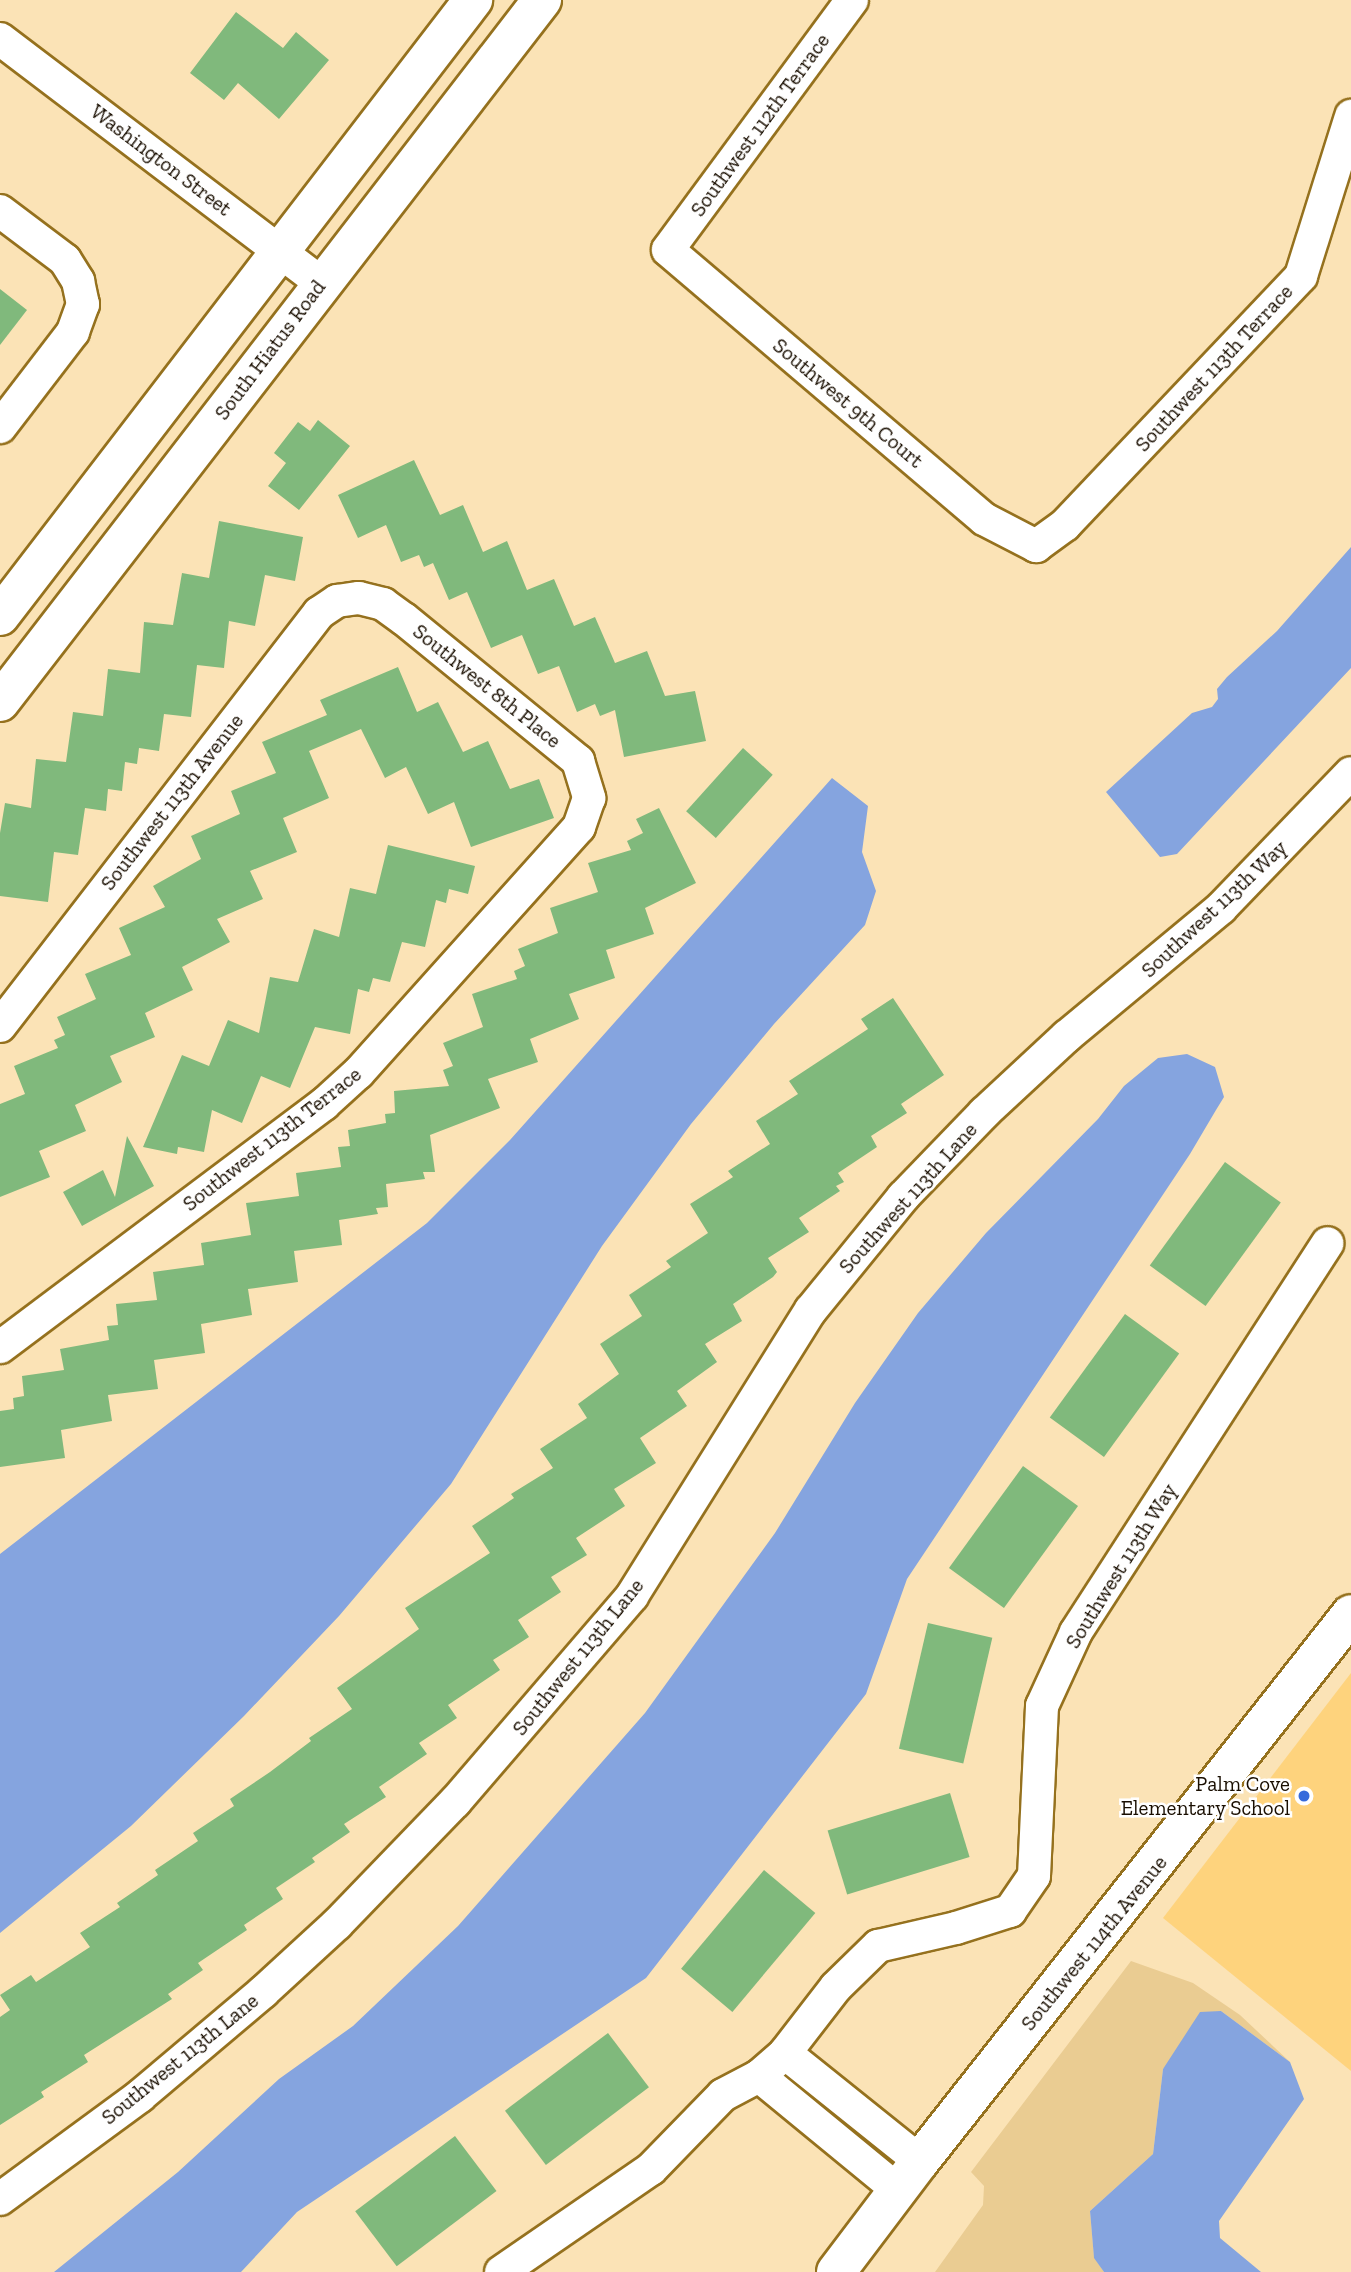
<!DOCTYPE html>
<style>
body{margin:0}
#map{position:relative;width:1351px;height:2272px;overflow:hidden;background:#fbe3b6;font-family:"Zilla Slab",serif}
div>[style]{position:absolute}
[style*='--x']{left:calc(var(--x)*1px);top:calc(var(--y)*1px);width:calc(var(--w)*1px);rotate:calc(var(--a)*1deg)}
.built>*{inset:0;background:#fed37d}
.green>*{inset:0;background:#eacc92}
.water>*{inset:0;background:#85a4df}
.building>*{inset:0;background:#80b97c;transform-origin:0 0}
.roads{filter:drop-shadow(2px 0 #95711e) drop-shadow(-2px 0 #95711e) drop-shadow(0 2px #95711e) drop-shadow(0 -2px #95711e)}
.minor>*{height:32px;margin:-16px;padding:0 16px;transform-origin:16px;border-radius:16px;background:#fff}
.tertiary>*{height:38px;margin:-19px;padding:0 19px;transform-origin:19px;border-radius:19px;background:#fff}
.secondary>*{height:38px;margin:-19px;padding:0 19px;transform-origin:19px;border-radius:19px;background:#fff}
.dots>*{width:19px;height:19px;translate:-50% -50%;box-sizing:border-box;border:4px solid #fff;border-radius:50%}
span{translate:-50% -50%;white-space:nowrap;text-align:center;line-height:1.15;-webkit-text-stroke:5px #fff;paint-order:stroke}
.street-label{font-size:21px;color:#190e00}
.poi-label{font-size:21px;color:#190e00}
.right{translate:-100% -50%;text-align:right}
</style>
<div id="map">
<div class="built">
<i style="clip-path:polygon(1351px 1673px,1351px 2071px,1163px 1918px)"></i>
</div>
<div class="green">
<i style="clip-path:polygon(1131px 1961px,1193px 1983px,1240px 2015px,1290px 2062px,1221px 2011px,1163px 2069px,1153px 2154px,1090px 2211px,1094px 2257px,1104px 2272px,935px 2272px,983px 2205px,984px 2186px,971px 2172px)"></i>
</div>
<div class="water">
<i style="clip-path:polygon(1351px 547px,1351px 668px,1177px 854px,1160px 857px,1106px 792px,1192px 713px,1212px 707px,1218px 699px,1217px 689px,1227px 677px,1277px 631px)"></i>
<i style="clip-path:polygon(832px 778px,868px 806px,862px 852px,876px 891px,865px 925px,774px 1024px,691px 1124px,602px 1246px,451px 1484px,339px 1616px,244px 1716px,131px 1826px,0 1933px,0 1554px,427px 1223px,510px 1140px)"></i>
<i style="clip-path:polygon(1187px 1054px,1215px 1067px,1224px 1097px,1216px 1110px,1190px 1154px,907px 1579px,866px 1694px,646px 1978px,297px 2212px,241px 2272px,54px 2272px,178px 2172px,279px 2079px,353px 2026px,458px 1926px,645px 1713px,775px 1533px,855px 1403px,918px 1313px,986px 1233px,1098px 1119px,1124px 1086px,1158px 1058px)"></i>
<i style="clip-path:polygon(1221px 2011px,1290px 2062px,1304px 2099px,1219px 2221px,1220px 2238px,1261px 2272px,1104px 2272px,1094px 2258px,1090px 2211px,1153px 2154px,1163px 2069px,1200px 2012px)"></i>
</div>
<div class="building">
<i style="clip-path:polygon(236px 12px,283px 48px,296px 32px,329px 60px,279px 119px,238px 83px,224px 100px,190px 73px)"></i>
<i style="clip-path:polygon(0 289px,27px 310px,0 345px)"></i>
<i style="clip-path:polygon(318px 420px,350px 446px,299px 510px,268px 486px,286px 463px,274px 453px,298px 422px,310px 431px)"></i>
<i style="clip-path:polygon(414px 460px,440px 515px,463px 505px,483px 552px,507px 541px,527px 590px,554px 579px,574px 626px,595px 617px,615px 663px,647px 651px,665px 696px,695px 691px,706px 741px,624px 757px,615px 710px,600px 716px,595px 704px,577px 712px,559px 666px,538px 674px,522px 635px,491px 648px,467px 592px,449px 600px,433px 563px,424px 567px,419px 555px,401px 562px,386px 525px,358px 538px,338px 495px)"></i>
<i style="clip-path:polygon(219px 521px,303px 537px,295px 581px,265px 575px,255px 626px,229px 621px,224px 668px,197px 665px,191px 717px,164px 714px,159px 751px,139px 748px,137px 764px,125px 762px,122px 791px,108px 789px,106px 811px,85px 808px,78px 855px,54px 852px,48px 902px,0 896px,0 833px,5px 803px,31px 808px,36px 759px,66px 762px,73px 712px,103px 716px,108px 669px,140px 673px,144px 622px,173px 625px,182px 573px,209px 578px)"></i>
<i style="clip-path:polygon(398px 667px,417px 712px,438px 702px,463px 752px,488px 741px,510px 789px,539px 779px,554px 818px,471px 847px,454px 802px,428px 814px,406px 767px,385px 778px,361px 729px,309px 751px,329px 798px,283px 818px,297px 852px,250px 871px,263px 899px,217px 919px,230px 942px,182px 967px,193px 990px,145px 1013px,155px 1037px,110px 1056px,122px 1082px,75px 1105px,86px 1131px,39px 1151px,50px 1177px,0 1197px,0 1104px,25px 1094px,14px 1066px,58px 1048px,54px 1040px,65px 1035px,57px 1017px,96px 999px,85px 974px,131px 955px,119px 928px,165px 907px,153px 886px,201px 859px,191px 836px,240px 814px,231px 791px,276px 773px,262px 742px,327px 715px,320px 700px)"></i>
<i style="left:743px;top:748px;width:40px;height:85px;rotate:42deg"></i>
<i style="clip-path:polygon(659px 808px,696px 883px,645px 908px,654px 934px,606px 950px,615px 978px,569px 994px,579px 1019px,530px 1039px,538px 1062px,488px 1079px,500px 1108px,430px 1135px,435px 1172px,423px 1172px,425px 1179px,386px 1184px,388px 1207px,376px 1208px,378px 1214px,339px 1220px,342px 1245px,294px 1251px,298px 1282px,248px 1289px,252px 1315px,201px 1324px,205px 1353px,154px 1360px,158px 1389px,108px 1395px,112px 1421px,61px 1430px,65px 1458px,0 1467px,0 1411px,14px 1409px,13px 1398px,24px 1396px,22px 1376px,64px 1370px,60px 1349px,109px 1340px,107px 1326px,118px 1325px,116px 1304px,157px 1300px,153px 1272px,204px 1265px,201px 1243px,251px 1235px,246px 1203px,299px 1196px,296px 1173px,341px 1167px,338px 1147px,350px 1146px,348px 1130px,386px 1123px,385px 1114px,395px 1113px,394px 1091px,449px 1086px,443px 1070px,453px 1066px,443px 1043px,483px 1027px,472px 994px,517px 979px,514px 971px,525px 966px,518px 949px,558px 933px,550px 908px,598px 892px,588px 863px,631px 850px,627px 841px,643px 833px,636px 819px)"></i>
<i style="clip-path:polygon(388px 845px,475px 866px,468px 894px,449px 889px,446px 903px,436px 900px,425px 947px,402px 942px,390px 982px,373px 978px,369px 992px,358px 989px,350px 1034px,315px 1027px,290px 1088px,261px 1076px,242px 1123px,212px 1110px,204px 1152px,178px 1147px,177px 1154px,143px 1147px,182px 1055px,209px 1066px,228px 1020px,259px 1033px,270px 977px,298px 982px,314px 929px,339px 937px,350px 888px,376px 894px)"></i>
<i style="clip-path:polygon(893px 998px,944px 1075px,901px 1104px,907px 1113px,871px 1136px,877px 1147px,838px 1173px,844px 1182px,836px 1186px,840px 1191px,799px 1218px,809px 1232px,768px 1258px,777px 1272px,773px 1277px,733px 1304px,742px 1321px,705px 1344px,717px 1362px,677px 1391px,687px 1406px,640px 1438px,656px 1463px,614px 1489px,625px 1506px,576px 1538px,587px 1555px,551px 1577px,561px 1592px,518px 1620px,529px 1637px,493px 1660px,500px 1670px,448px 1705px,457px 1718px,419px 1743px,427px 1754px,379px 1787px,386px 1797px,344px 1824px,350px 1832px,312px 1858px,315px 1862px,276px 1888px,283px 1899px,244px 1925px,247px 1930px,198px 1963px,203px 1970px,168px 1994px,172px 1999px,84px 2055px,88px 2062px,41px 2092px,44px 2097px,0 2125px,0 2017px,10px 2010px,0 1995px,31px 1975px,36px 1982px,90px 1947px,80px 1933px,120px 1907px,117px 1903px,158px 1875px,155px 1870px,198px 1841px,193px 1833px,234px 1806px,230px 1799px,270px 1772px,311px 1741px,309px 1738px,352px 1709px,337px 1688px,419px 1629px,405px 1608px,490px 1553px,472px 1526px,514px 1498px,511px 1494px,553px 1468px,540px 1449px,587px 1418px,578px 1404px,619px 1374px,600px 1344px,642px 1316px,629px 1295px,671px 1267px,666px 1261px,708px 1233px,690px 1204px,733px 1177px,728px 1171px,770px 1144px,756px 1121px,798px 1094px,789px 1081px,868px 1029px,861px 1019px)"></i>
<i style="clip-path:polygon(127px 1136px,154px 1186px,82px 1226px,63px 1192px,103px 1170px,115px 1197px)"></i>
<i style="left:1225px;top:1162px;width:69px;height:128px;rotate:36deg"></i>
<i style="left:1125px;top:1314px;width:67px;height:128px;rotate:36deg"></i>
<i style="left:1023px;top:1466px;width:68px;height:126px;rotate:36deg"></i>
<i style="left:928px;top:1623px;width:66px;height:129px;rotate:13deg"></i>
<i style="left:950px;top:1793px;width:67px;height:128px;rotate:73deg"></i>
<i style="left:764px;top:1870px;width:67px;height:129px;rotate:40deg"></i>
<i style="left:608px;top:2033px;width:68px;height:129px;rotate:53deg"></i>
<i style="left:455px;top:2136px;width:69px;height:125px;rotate:53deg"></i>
</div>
<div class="roads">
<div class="minor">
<i style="--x:852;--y:0;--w:310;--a:126.4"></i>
<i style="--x:668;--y:250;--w:415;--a:40.4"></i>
<i style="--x:984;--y:519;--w:59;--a:27.4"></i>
<i style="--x:1036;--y:546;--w:36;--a:-36"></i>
<i style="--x:1065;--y:525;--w:343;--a:-46.5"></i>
<i style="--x:1301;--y:276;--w:168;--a:-72.6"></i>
<i style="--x:0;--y:39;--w:403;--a:37.2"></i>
<i style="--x:0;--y:211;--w:81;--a:37"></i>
<i style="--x:65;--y:260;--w:25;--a:58"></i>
<i style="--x:78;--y:281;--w:24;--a:78"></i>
<i style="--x:83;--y:304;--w:30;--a:110"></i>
<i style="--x:73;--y:332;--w:120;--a:127.5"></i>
<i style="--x:0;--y:1026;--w:522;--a:-52.32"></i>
<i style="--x:319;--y:613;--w:22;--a:-34"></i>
<i style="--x:337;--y:601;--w:22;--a:-8"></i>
<i style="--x:359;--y:598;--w:25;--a:14"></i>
<i style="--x:383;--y:604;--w:26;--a:36"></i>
<i style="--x:404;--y:619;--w:225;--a:39.2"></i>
<i style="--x:578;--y:761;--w:39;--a:73"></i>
<i style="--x:589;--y:798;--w:31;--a:109"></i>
<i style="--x:579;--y:827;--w:331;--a:131.9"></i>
<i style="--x:358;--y:1073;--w:46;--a:137.6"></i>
<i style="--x:324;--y:1104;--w:405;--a:143.1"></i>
<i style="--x:785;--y:2053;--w:173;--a:38.7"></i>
<i style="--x:759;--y:2076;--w:180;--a:39.4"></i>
<i style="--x:0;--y:2199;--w:174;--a:-36.3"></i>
<i style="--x:140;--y:2096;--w:161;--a:-40.2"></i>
<i style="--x:263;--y:1992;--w:100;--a:-42.6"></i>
<i style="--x:337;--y:1924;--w:170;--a:-46"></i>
<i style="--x:455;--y:1802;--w:272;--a:-49.3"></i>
<i style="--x:632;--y:1596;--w:337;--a:-58"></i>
<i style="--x:811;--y:1310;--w:146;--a:-50.8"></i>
<i style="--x:903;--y:1197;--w:117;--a:-46"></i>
<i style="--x:984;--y:1113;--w:113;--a:-42.9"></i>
<i style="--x:1067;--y:1036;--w:200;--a:-39.7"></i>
<i style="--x:1221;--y:908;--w:187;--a:-46.1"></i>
<i style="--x:501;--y:2272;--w:182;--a:-34.5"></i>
<i style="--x:651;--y:2169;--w:103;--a:-45.8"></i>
<i style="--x:723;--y:2095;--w:41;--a:-27.8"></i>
<i style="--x:759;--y:2076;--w:35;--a:-41"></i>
<i style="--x:785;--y:2053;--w:83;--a:-52.3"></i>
<i style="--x:836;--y:1987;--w:59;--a:-44.3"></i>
<i style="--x:878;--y:1946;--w:80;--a:-13"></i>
<i style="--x:956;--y:1928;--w:57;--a:-17.5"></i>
<i style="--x:1010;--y:1911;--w:42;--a:-55.6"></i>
<i style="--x:1034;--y:1876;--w:170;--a:-87.3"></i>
<i style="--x:1042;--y:1706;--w:81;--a:-65.3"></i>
<i style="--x:1076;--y:1632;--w:463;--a:-57.1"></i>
</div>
<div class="tertiary">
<i style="--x:836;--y:2272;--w:139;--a:-52.9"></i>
<i style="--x:920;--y:2161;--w:696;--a:-51.76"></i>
</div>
<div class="secondary">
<i style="--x:0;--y:616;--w:777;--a:-52.48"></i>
<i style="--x:0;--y:702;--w:887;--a:-52.33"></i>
</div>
</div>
<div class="dots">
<i style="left:1304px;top:1796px;background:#376bdb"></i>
</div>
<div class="street-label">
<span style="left:760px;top:125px;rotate:-54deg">Southwest 112th Terrace</span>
<span style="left:161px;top:160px;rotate:37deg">Washington Street</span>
<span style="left:270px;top:350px;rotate:-53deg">South Hiatus Road</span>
<span style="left:1214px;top:368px;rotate:-47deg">Southwest 113th Terrace</span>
<span style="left:848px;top:403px;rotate:40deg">Southwest 9th Court</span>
<span style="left:487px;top:686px;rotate:39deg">Southwest 8th Place</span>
<span style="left:172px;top:802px;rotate:-52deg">Southwest 113th Avenue</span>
<span style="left:1214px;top:909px;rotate:-43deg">Southwest 113th Way</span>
<span style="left:272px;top:1139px;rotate:-38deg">Southwest 113th Terrace</span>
<span style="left:908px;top:1198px;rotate:-48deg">Southwest 113th Lane</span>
<span style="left:1121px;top:1566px;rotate:-58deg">Southwest 113th Way</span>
<span style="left:578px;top:1657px;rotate:-51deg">Southwest 113th Lane</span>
<span style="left:1094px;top:1943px;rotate:-51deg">Southwest 114th Avenue</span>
<span style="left:180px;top:2059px;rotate:-39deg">Southwest 113th Lane</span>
</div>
<div class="poi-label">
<span class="right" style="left:1290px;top:1796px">Palm Cove<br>Elementary School</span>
</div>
</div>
